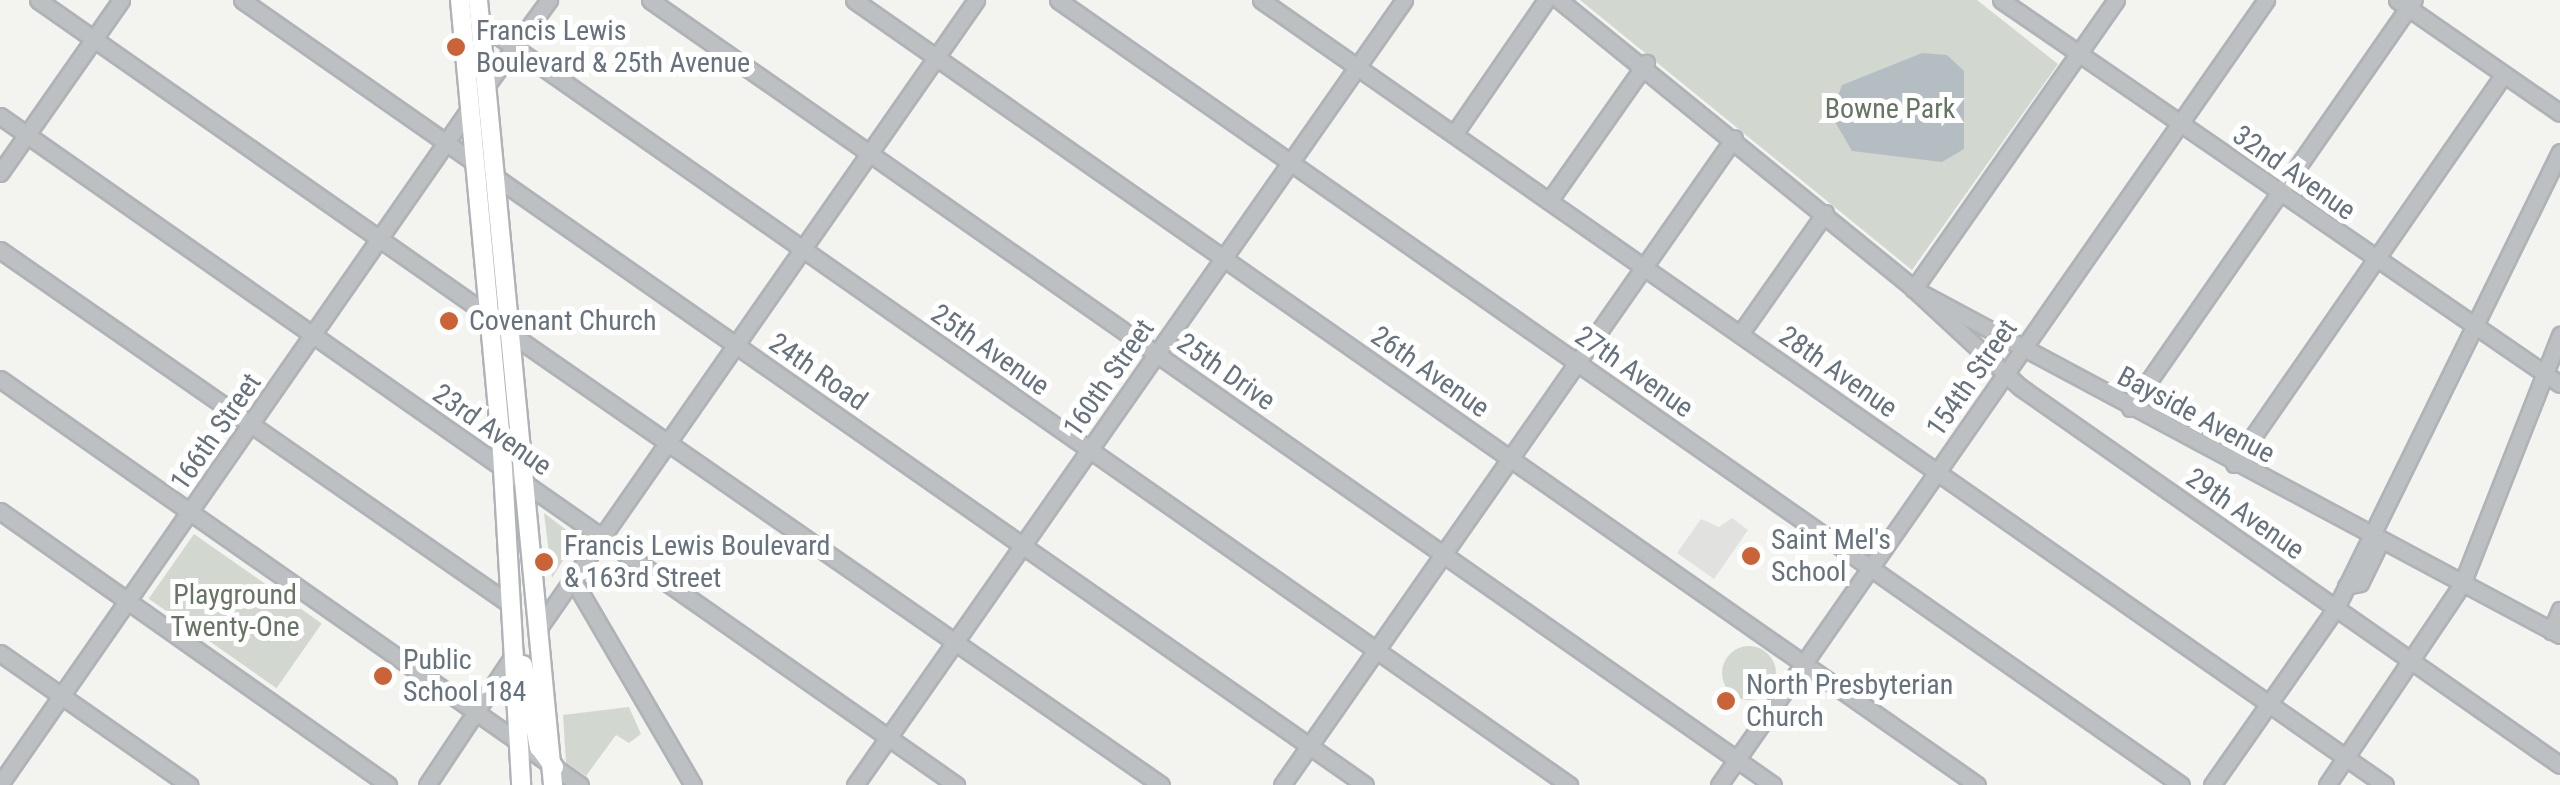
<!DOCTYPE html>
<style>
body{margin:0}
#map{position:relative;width:2560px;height:785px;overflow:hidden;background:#f3f3f0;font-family:"Roboto Condensed",sans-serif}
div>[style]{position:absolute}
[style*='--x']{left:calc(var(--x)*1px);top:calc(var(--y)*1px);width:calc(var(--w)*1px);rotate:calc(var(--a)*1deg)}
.built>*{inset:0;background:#e1e2e0}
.green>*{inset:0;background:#d2d8d0;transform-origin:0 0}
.round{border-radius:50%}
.water>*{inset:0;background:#b4bec2}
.roads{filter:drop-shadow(2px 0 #afb2b6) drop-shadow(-2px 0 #afb2b6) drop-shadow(0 2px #afb2b6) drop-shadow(0 -2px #afb2b6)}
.minor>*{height:15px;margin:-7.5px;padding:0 7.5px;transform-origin:7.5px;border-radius:7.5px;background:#bdc0c3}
.major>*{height:18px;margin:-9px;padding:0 9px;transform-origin:9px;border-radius:9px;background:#fff}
.dots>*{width:28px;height:28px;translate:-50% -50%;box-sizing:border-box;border:5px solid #fff;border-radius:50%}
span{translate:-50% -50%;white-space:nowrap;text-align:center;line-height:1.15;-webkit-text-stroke:10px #fff;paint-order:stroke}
.poi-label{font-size:28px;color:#66727d}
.left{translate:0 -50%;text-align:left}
.park-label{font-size:28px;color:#677564}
.street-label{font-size:28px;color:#66727d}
</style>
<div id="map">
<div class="built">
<i style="clip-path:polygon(1732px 518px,1748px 530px,1714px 579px,1677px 553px,1701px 519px,1719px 527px)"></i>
</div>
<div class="green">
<i style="clip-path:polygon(1580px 0,1977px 0,2058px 64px,1912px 270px)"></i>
<i style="clip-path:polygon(544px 513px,577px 538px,552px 578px)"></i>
<i style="left:194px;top:534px;width:156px;height:79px;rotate:35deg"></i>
<i class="round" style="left:1722px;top:646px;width:54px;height:54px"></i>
<i style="clip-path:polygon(629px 707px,641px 734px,629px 743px,616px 735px,586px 776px,566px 763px,563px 715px)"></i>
</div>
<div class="water">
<i style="clip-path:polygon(1922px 53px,1947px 55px,1964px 71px,1964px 149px,1942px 162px,1852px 151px,1831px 115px,1842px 85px)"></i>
</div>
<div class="roads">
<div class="minor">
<i style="--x:38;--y:0;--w:548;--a:34.97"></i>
<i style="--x:242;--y:0;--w:1370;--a:34.95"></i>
<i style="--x:650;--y:0;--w:1370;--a:34.95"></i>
<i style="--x:854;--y:0;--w:1370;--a:34.95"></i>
<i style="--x:1058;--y:0;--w:1370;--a:34.95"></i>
<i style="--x:1261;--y:0;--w:1371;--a:34.93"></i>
<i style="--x:1559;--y:0;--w:458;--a:39.1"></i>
<i style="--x:1914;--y:289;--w:733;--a:28.17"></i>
<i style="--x:2001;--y:0;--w:678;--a:34.49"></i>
<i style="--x:2116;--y:0;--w:353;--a:125"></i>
<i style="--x:1914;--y:289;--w:144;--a:42.8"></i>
<i style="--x:2020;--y:387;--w:659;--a:34.99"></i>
<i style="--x:2397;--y:0;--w:198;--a:34.7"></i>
<i style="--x:481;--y:24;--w:1328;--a:34.97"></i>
<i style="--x:486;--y:86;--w:107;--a:-53.8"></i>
<i style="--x:0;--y:116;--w:1167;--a:34.98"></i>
<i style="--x:1454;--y:134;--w:163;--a:-55.5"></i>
<i style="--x:0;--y:173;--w:211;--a:-55"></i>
<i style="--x:1549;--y:201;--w:169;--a:-54.9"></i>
<i style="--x:0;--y:250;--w:622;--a:34.79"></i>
<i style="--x:511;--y:334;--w:791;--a:34.75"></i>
<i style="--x:1740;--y:334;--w:148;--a:-54.9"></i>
<i style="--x:0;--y:379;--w:708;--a:34.99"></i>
<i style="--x:2130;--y:408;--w:497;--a:-55.2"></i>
<i style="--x:2234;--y:464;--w:474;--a:-55.3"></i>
<i style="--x:0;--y:511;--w:475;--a:35.2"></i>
<i style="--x:572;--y:578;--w:240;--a:59.7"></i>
<i style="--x:2346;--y:586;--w:14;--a:-12"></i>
<i style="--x:2360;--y:583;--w:46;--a:-64"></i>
<i style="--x:540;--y:626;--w:763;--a:-55.14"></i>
<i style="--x:2551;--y:631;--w:23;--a:-67"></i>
<i style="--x:0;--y:653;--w:231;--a:34.9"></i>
<i style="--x:0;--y:784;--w:823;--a:-55.19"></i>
<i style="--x:427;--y:785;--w:159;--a:-56.3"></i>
<i style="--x:855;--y:785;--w:958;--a:-55.03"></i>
<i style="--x:1282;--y:785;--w:789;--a:-55.06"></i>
<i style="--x:1719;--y:785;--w:957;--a:-55.13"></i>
<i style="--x:2212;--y:785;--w:216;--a:-55"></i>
<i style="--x:2336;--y:608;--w:508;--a:-63.84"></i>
<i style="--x:2327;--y:785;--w:242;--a:-56.1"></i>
<i style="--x:2462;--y:584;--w:268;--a:-68.5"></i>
</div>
<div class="major">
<i style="--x:460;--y:0;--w:454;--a:84.7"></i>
<i style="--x:502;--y:452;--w:334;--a:86.7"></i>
<i style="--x:478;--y:0;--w:789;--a:84.54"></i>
<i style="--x:523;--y:665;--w:84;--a:79"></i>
<i style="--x:539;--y:747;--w:25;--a:53"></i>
</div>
</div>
<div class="dots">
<i style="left:456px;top:47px;background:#cb6338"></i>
<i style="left:449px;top:321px;background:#cb6338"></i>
<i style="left:1751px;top:556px;background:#cb6338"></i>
<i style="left:544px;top:562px;background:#cb6338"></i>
<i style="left:383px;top:676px;background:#cb6338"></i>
<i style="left:1726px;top:701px;background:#cb6338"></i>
</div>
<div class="poi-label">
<span class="left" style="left:476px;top:47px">Francis Lewis<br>Boulevard &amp; 25th Avenue</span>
<span class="left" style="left:469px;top:321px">Covenant Church</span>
<span class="left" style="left:1771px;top:556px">Saint Mel's<br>School</span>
<span class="left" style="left:564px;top:562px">Francis Lewis Boulevard<br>&amp; 163rd Street</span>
<span class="left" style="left:403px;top:676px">Public<br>School 184</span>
<span class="left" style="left:1746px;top:701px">North Presbyterian<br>Church</span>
</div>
<div class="park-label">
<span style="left:1890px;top:109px">Bowne Park</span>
<span style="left:235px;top:611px">Playground<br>Twenty-One</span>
</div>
<div class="street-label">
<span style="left:2294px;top:173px;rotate:35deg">32nd Avenue</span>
<span style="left:990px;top:350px;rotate:35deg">25th Avenue</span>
<span style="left:818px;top:372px;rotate:35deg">24th Road</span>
<span style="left:1226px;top:372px;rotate:35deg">25th Drive</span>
<span style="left:1430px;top:372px;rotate:35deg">26th Avenue</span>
<span style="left:1634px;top:372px;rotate:35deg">27th Avenue</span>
<span style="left:1838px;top:372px;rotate:35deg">28th Avenue</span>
<span style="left:1109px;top:378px;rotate:-55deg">160th Street</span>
<span style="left:1972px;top:378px;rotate:-55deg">154th Street</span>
<span style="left:2196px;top:415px;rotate:28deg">Bayside Avenue</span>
<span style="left:492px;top:430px;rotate:35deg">23rd Avenue</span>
<span style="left:216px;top:432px;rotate:-55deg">166th Street</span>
<span style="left:2245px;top:514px;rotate:35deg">29th Avenue</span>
</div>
</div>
